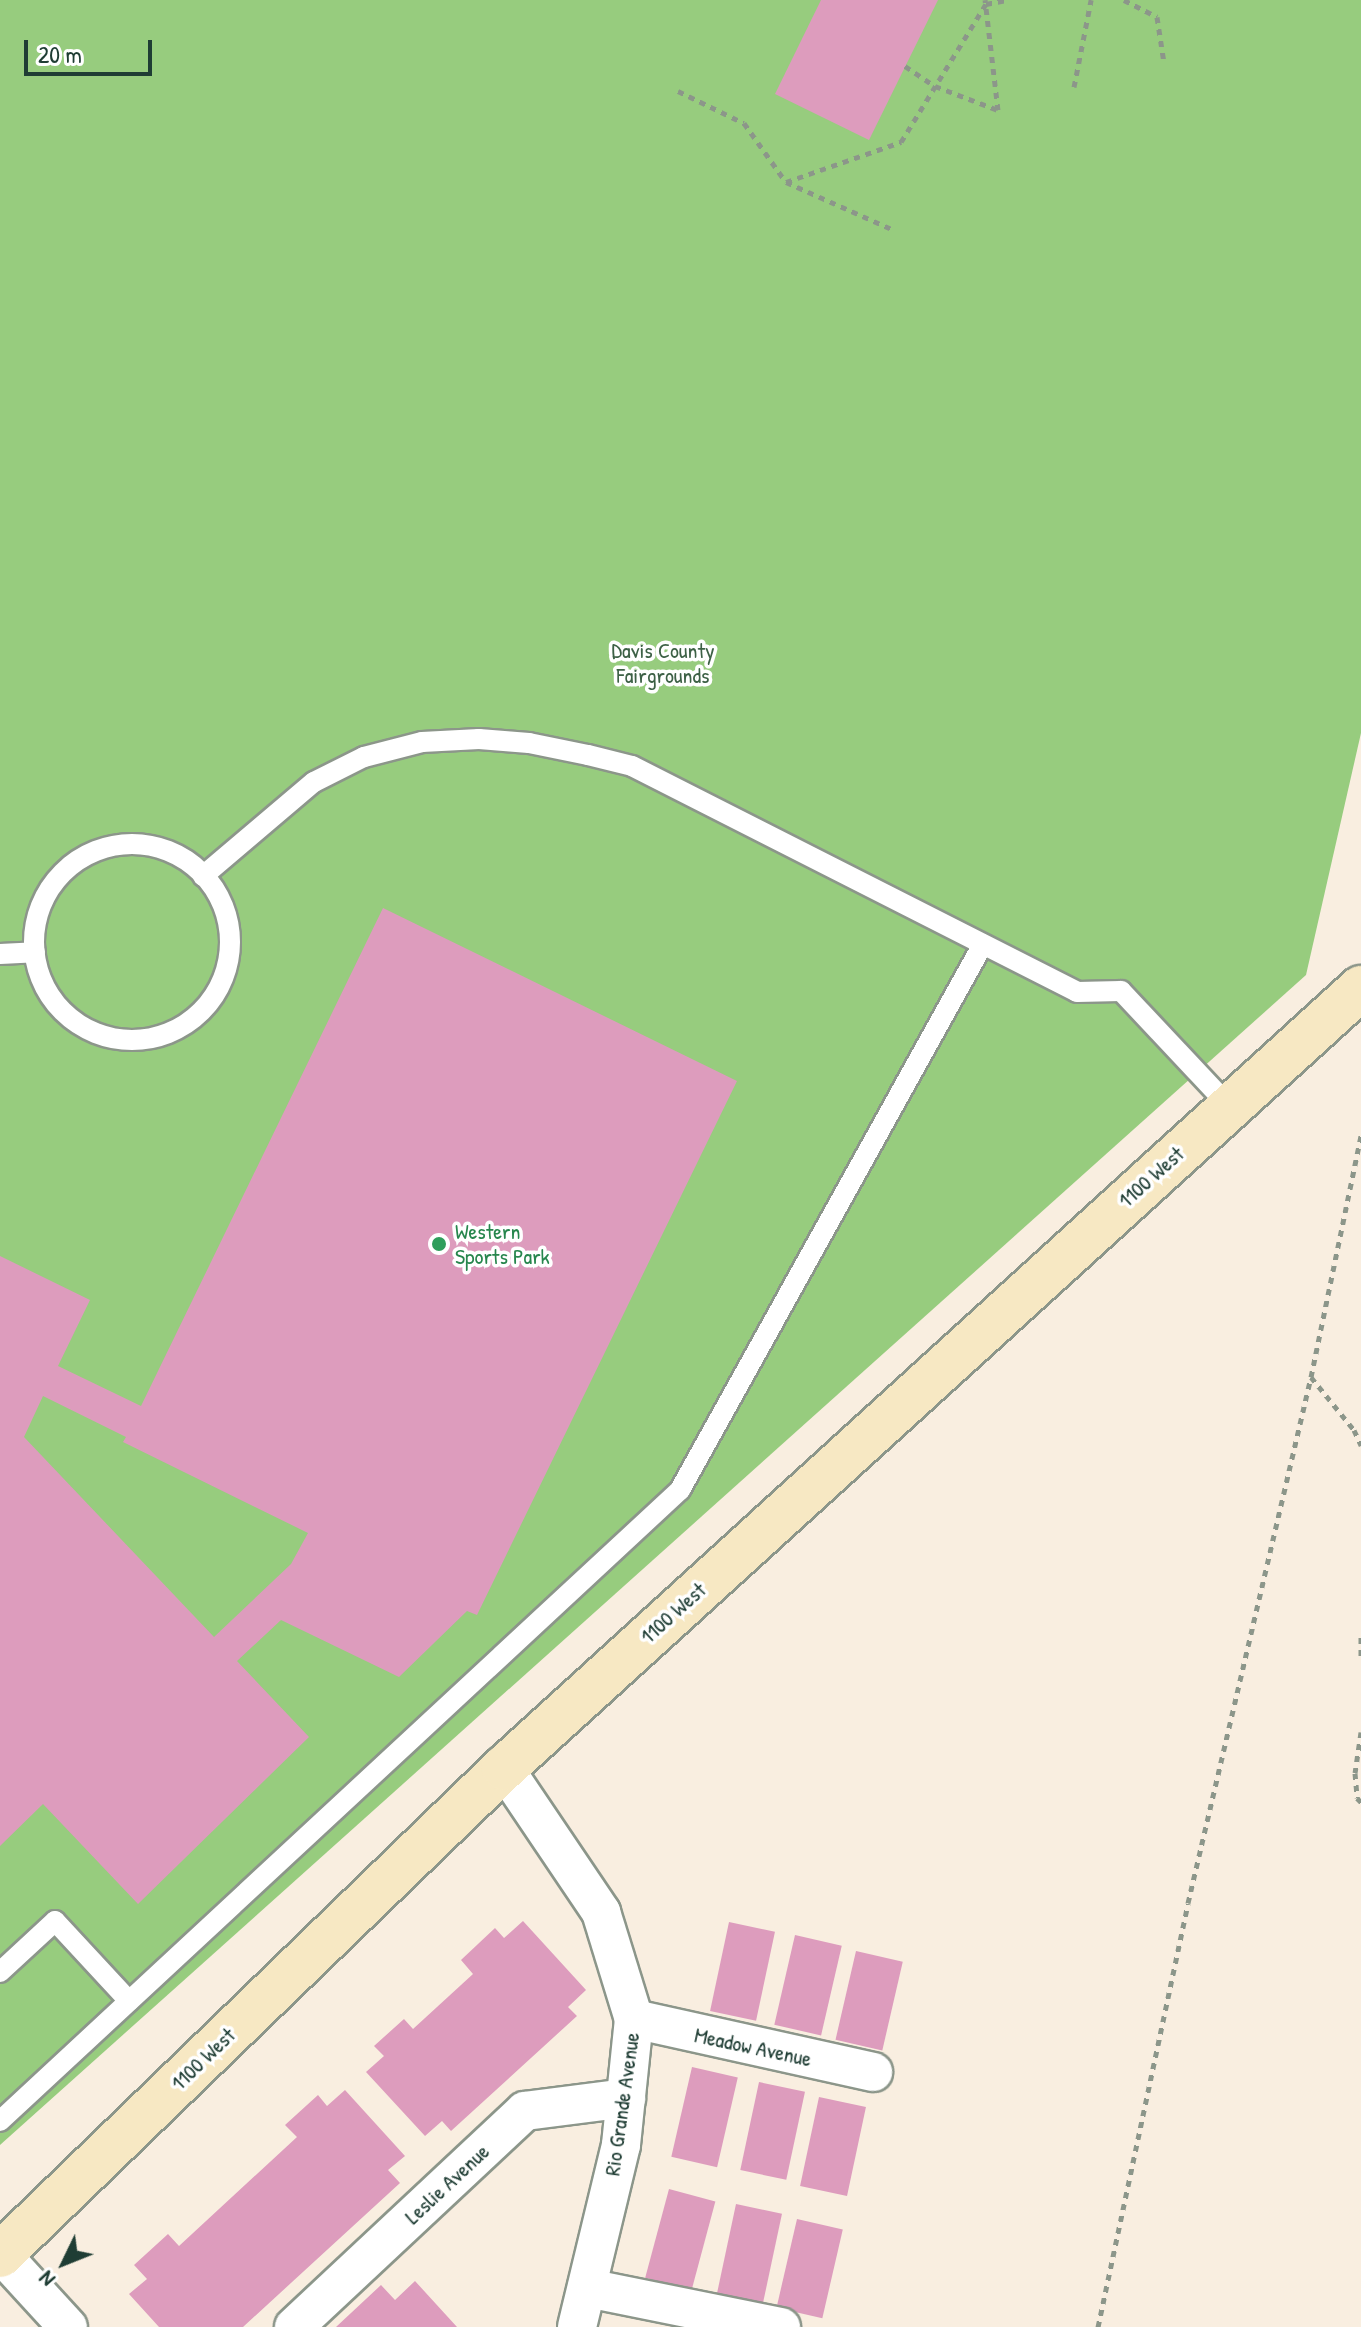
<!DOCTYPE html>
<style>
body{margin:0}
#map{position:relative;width:1361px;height:2327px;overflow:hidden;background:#f9eee0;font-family:"Patrick Hand",sans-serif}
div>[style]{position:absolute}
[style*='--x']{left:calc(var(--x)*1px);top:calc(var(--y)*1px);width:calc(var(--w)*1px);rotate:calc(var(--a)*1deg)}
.green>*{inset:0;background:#97cc7e}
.building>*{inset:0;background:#dd9cbd;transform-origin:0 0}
.path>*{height:5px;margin-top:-2.5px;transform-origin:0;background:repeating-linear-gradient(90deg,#8c968a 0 6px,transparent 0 12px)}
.roads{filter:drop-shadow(2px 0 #8c968a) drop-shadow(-2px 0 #8c968a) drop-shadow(0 2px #8c968a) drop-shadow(0 -2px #8c968a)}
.lane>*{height:20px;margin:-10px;padding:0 10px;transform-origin:10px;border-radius:10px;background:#fff}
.lane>.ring{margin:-10px;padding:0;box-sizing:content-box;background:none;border:20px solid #fff;border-radius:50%}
.street>*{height:38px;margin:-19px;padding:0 19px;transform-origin:19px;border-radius:19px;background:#fff}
.secondary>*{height:44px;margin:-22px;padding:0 22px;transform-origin:22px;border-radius:22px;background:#f7e8c3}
.dots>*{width:22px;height:22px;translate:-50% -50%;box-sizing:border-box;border:4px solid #fff;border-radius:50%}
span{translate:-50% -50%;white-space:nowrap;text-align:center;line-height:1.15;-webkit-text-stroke:7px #fff;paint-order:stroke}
.park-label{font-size:22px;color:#3d6146}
.street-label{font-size:22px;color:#1f3d34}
.leisure-label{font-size:22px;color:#27864d}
.left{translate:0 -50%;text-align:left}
.north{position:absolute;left:24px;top:2223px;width:80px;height:80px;-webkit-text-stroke:6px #fff;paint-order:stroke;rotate:227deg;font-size:22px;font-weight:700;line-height:32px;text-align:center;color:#1f3d34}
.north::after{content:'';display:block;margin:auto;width:28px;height:36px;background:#1f3d34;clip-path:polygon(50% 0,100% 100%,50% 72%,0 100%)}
.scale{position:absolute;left:24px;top:40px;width:128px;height:36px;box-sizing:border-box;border:4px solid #1f3d34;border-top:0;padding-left:10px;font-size:24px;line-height:28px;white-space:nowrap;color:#1f3d34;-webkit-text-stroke:6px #fff;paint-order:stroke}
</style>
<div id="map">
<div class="green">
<i style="clip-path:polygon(0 0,1361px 0,1361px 733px,1306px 975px,0 2145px)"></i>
</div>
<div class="building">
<i style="clip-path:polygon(821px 0,938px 0,869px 140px,775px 94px)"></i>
<i style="clip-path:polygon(evenodd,383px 908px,737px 1081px,477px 1615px,467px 1611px,399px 1677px,281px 1620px,237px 1661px,309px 1737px,138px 1904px,43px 1804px,0 1846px,0 1256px,90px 1300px,58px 1366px,141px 1406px,383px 908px,43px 1396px,126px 1437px,123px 1442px,308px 1533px,291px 1564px,214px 1637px,24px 1437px,43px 1396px)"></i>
<i style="clip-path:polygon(523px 1921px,586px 1990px,568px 2007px,577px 2016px,451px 2131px,442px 2121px,425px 2136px,366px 2072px,384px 2056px,374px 2046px,404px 2019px,413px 2029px,473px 1974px,461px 1960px,495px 1928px,504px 1938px)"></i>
<i style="left:729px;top:1922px;width:47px;height:91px;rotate:12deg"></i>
<i style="left:795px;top:1935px;width:48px;height:92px;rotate:13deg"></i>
<i style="left:856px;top:1951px;width:48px;height:91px;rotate:13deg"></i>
<i style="left:692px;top:2067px;width:47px;height:92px;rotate:13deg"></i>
<i style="left:759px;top:2082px;width:47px;height:90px;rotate:12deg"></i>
<i style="clip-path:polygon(345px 2090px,405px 2156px,388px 2170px,400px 2183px,243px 2327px,159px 2327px,129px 2294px,147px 2279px,134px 2265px,168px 2234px,179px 2246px,297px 2137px,285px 2125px,318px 2095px,327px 2106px)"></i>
<i style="left:819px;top:2097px;width:48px;height:91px;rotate:12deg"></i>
<i style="left:669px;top:2189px;width:48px;height:92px;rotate:15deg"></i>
<i style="left:736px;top:2204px;width:47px;height:91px;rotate:12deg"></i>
<i style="left:797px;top:2219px;width:47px;height:91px;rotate:13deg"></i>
<i style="clip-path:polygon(415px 2281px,457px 2327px,336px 2327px,381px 2285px,395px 2300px)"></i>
</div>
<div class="path">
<i style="--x:1124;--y:0;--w:37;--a:27"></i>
<i style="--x:1157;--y:17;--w:47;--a:81.3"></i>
<i style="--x:905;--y:66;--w:36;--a:34"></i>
<i style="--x:935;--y:86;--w:67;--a:20.9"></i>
<i style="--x:998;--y:110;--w:111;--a:-96.7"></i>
<i style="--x:1074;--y:87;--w:89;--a:-78.9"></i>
<i style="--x:678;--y:91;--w:73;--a:25.9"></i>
<i style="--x:744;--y:123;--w:72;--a:54.6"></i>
<i style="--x:786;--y:182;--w:118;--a:24"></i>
<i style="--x:786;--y:182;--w:122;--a:-19.2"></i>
<i style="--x:901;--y:142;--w:162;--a:-58.4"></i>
<i style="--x:986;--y:4;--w:21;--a:-11"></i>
<i style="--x:1311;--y:1377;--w:68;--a:50.9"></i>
<i style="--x:1354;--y:1430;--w:17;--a:65"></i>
<i style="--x:1361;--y:1637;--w:19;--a:90"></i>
<i style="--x:1361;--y:1732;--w:41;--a:98.3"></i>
<i style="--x:1355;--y:1773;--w:25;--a:85"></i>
<i style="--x:1357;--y:1798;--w:6;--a:45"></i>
<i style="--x:1098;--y:2327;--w:433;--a:-78"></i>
<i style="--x:1188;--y:1903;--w:540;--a:-76.84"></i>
<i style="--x:1311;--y:1377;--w:247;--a:-78.3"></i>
</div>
<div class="roads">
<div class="lane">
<i class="ring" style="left:34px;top:844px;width:176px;height:176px"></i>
<i style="--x:203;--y:876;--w:145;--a:-40.3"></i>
<i style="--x:314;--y:782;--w:56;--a:-26.6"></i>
<i style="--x:364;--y:757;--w:60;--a:-14.5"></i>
<i style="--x:422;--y:742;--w:57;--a:-3"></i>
<i style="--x:479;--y:739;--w:50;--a:4.6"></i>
<i style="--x:529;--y:743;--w:60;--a:11.5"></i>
<i style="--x:588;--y:755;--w:45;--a:14"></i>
<i style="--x:632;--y:766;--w:499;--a:26.9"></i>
<i style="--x:1077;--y:992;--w:44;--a:-1.3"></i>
<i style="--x:1121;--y:991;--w:158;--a:46.8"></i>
<i style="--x:0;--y:954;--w:35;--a:-3"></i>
<i style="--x:0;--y:1972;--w:75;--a:-42.8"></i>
<i style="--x:55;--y:1921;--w:109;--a:47.2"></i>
<i style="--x:0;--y:2121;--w:928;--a:-42.86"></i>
<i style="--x:680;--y:1490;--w:624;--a:-60.97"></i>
</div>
<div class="street">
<i style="--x:504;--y:1768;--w:174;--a:56"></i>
<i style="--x:601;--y:1912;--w:112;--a:72.9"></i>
<i style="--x:634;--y:2019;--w:127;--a:95.9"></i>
<i style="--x:621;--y:2145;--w:187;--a:103.6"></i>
<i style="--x:634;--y:2019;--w:245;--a:12.5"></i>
<i style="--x:1;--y:2254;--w:99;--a:47.5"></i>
<i style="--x:587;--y:2288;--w:198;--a:11.4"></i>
<i style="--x:294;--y:2327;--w:316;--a:-43.1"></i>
<i style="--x:525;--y:2111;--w:102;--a:-7.3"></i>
</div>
<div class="secondary">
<i style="--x:0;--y:2255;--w:701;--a:-44.02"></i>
<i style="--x:504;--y:1768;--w:1159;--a:-42.31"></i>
</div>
</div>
<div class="dots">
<i style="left:439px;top:1244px;background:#2e9e5b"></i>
</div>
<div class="park-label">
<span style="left:663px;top:663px">Davis County<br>Fairgrounds</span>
</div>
<div class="street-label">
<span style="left:1151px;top:1177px;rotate:-42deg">1100 West</span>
<span style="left:673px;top:1613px;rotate:-42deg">1100 West</span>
<span style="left:753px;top:2047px;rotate:12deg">Meadow Avenue</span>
<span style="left:203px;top:2059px;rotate:-44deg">1100 West</span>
<span style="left:622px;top:2104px;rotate:-82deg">Rio Grande Avenue</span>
<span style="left:447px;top:2184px;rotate:-43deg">Leslie Avenue</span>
</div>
<div class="leisure-label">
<span class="left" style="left:455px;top:1244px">Western<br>Sports Park</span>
</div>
<div class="north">N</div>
<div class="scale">20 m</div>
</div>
